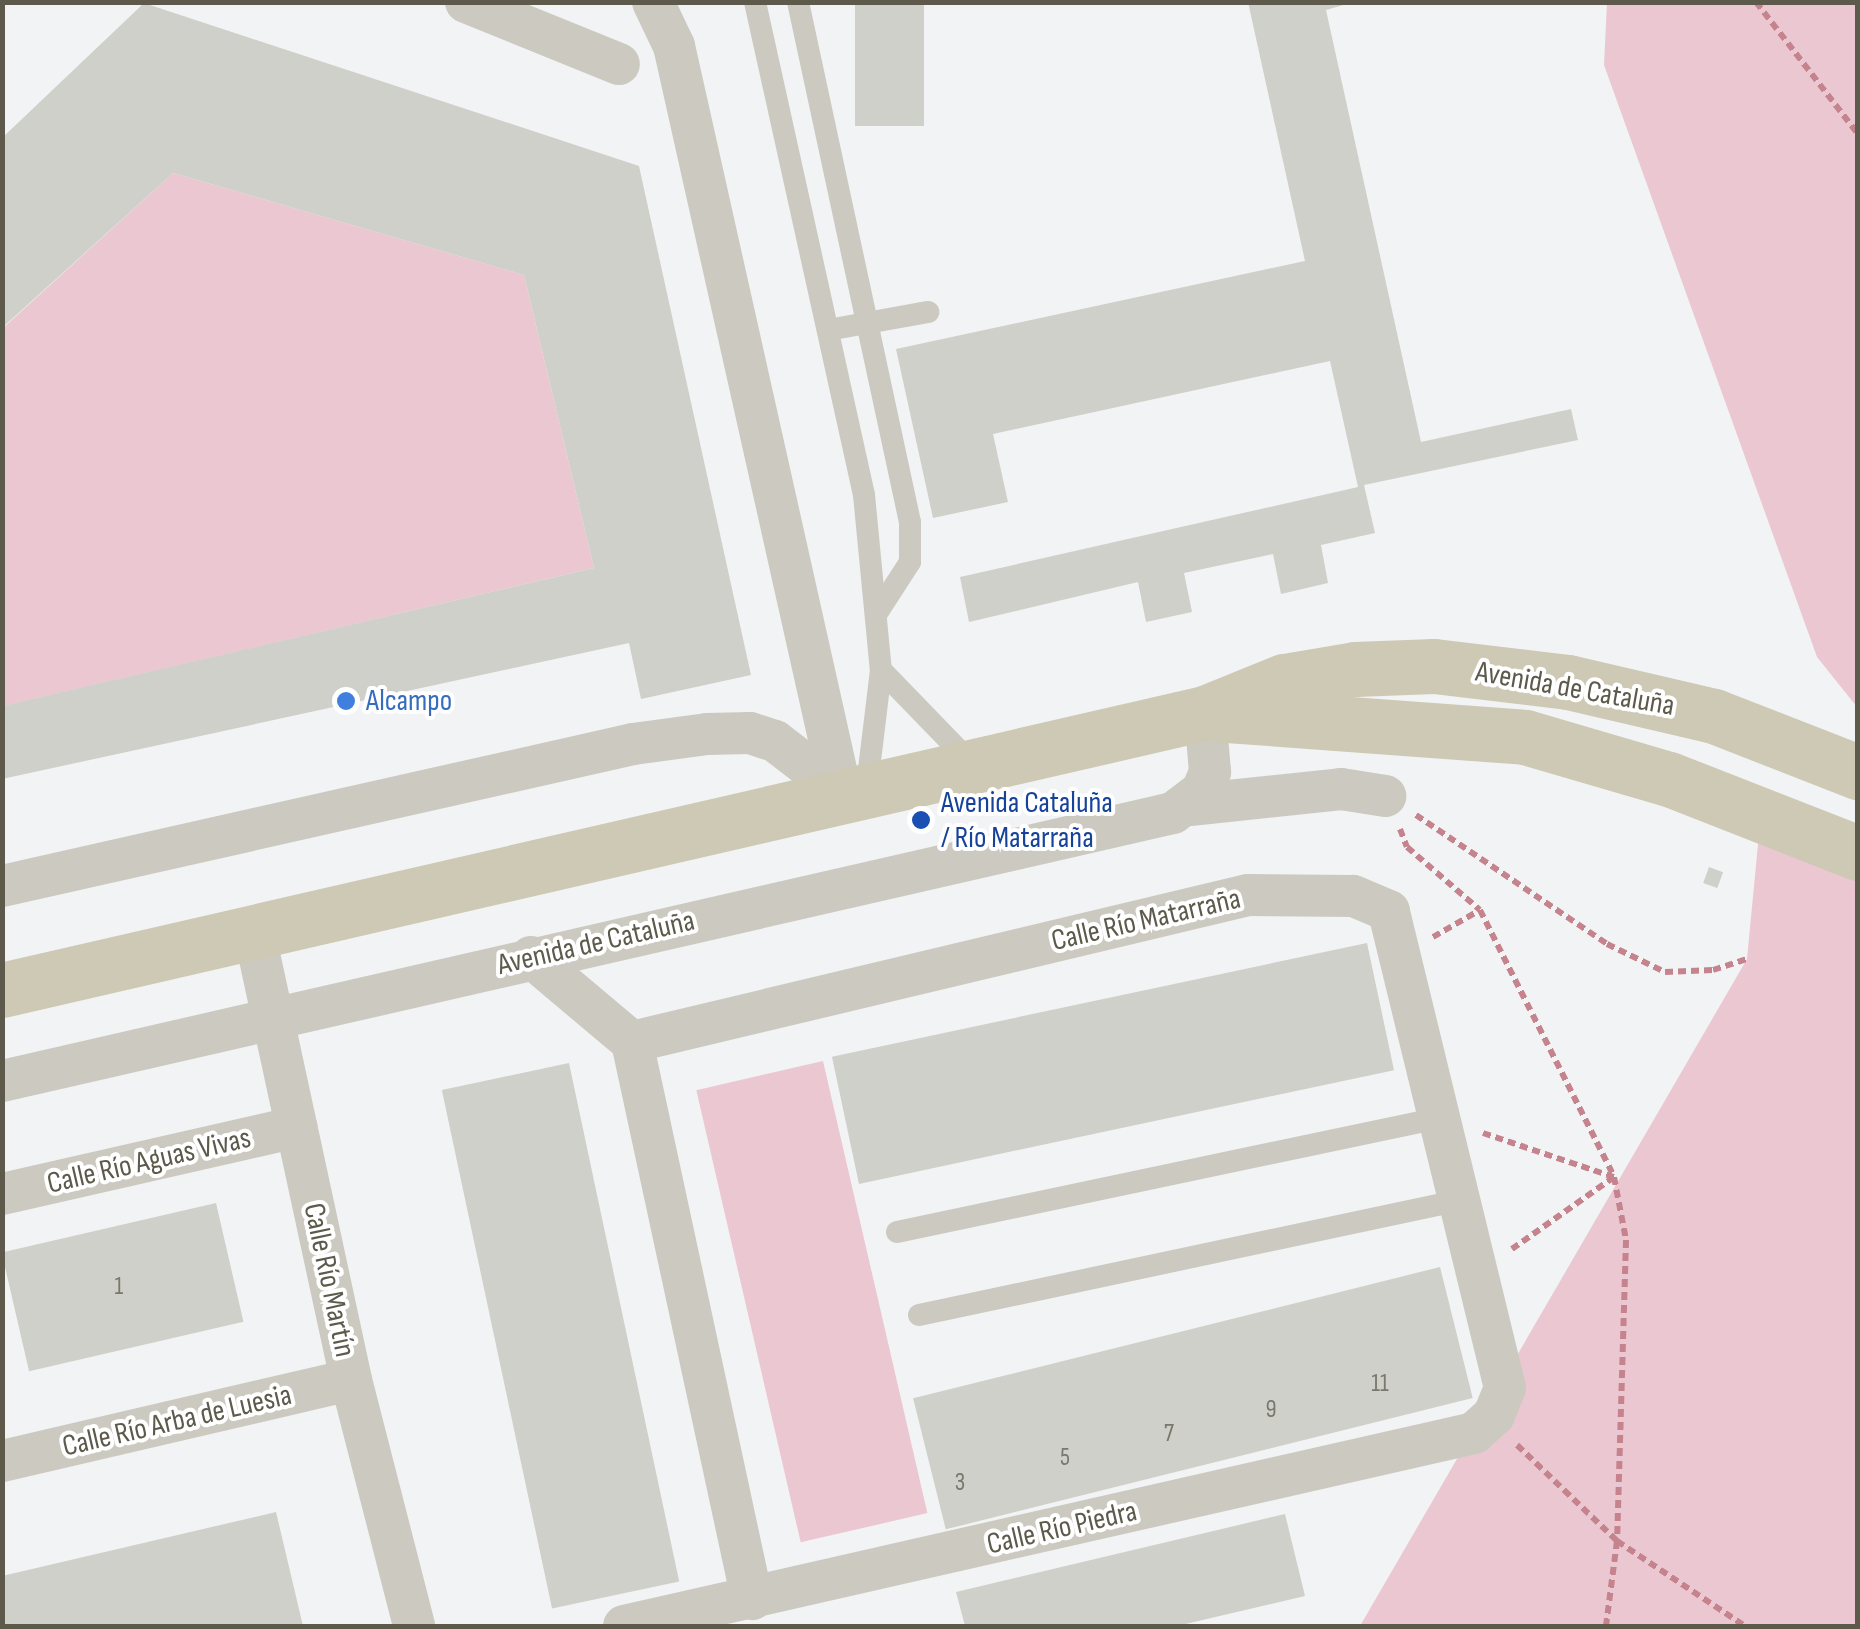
<!DOCTYPE html>
<meta charset="utf-8">
<style>
body{margin:0}
#map{position:relative;width:1860px;height:1629px;overflow:hidden;background:#f2f3f4;font-family:"Sofia Sans Condensed",sans-serif}
div>[style]{position:absolute}
[style*='--x']{left:calc(var(--x)*1px);top:calc(var(--y)*1px);width:calc(var(--w)*1px);rotate:calc(var(--a)*1deg)}
.green>*{inset:0;background:#ebc7d1;transform-origin:0 0}
.building>*{inset:0;background:#d0d0ca;transform-origin:0 0}
.path>*{height:6px;margin-top:-3px;transform-origin:0;background:repeating-linear-gradient(90deg,#c5838d 0 8px,transparent 0 13px)}
.lane>*{height:22px;margin:-11px;padding:0 11px;transform-origin:11px;border-radius:11px;background:#cccac0}
.street>*{height:42px;margin:-21px;padding:0 21px;transform-origin:21px;border-radius:21px;background:#cccac0}
.primary>*{height:55px;margin:-27.5px;padding:0 27.5px;transform-origin:27.5px;border-radius:27.5px;background:#cdc9b5}
.dots>*{width:28px;height:28px;translate:-50% -50%;box-sizing:border-box;border:5px solid #fff;border-radius:50%}
span{translate:-50% -50%;white-space:nowrap;text-align:center;line-height:1.15;-webkit-text-stroke:8px #fff;paint-order:stroke}
.number-label{font-size:25px;color:#7a786c}
.number-label span{-webkit-text-stroke-width:0}
.street-label{font-size:30px;color:#5d5a4c}
.shop-label{font-size:30px;color:#366cbe}
.left{translate:0 -50%;text-align:left}
.transit-label{font-size:30px;color:#164399}
.frame{position:absolute;inset:0;border:5px solid #5d5a4c;pointer-events:none}
</style>
<div id="map">
<div class="green">
<i style="clip-path:polygon(1607px 3px,1857px 3px,1857px 707px,1817px 657px,1604px 65px)"></i>
<i style="clip-path:polygon(173px 173px,524px 275px,594px 568px,3px 706px,3px 328px)"></i>
<i style="clip-path:polygon(1759px 834px,1857px 878px,1857px 1626px,1360px 1626px,1747px 959px)"></i>
<i style="left:823px;top:1061px;width:464px;height:130px;rotate:77deg"></i>
</div>
<div class="building">
<i style="left:855px;top:2px;width:69px;height:124px"></i>
<i style="clip-path:polygon(1248px 2px,1354px 2px,1326px 10px,1421px 442px,1571px 409px,1578px 440px,1364px 485px,1375px 533px,1321px 545px,1328px 583px,1281px 594px,1273px 554px,1184px 573px,1192px 612px,1146px 622px,1138px 582px,969px 622px,960px 577px,1358px 487px,1330px 361px,993px 434px,1008px 502px,933px 518px,896px 349px,1305px 261px)"></i>
<i style="clip-path:polygon(144px 3px,639px 166px,751px 675px,641px 699px,629px 643px,2px 779px,2px 706px,594px 568px,524px 275px,173px 173px,2px 328px,2px 138px)"></i>
<i style="left:1709px;top:867px;width:15px;height:17px;rotate:20deg"></i>
<i style="left:1367px;top:943px;width:130px;height:547px;rotate:78deg"></i>
<i style="left:569px;top:1063px;width:530px;height:130px;rotate:78deg"></i>
<i style="left:216px;top:1203px;width:122px;height:220px;rotate:77deg"></i>
<i style="left:1440px;top:1267px;width:135px;height:543px;rotate:76deg"></i>
<i style="clip-path:polygon(276px 1512px,303px 1626px,2px 1626px,2px 1576px)"></i>
<i style="clip-path:polygon(1285px 1514px,1305px 1596px,1177px 1626px,965px 1626px,956px 1592px)"></i>
</div>
<div class="path">
<i style="--x:1756;--y:2;--w:167;--a:52.3"></i>
<i style="--x:1416;--y:815;--w:230;--a:34"></i>
<i style="--x:1607;--y:944;--w:64;--a:25.8"></i>
<i style="--x:1665;--y:972;--w:48;--a:-2.4"></i>
<i style="--x:1713;--y:970;--w:36;--a:-18"></i>
<i style="--x:1400;--y:829;--w:19;--a:69"></i>
<i style="--x:1407;--y:847;--w:96;--a:40.8"></i>
<i style="--x:1480;--y:910;--w:299;--a:63.3"></i>
<i style="--x:1614;--y:1177;--w:64;--a:79.2"></i>
<i style="--x:1626;--y:1240;--w:301;--a:91.7"></i>
<i style="--x:1617;--y:1541;--w:86;--a:97.4"></i>
<i style="--x:1433;--y:937;--w:54;--a:-29.9"></i>
<i style="--x:1483;--y:1133;--w:138;--a:18.6"></i>
<i style="--x:1614;--y:1177;--w:125;--a:144.8"></i>
<i style="--x:1517;--y:1445;--w:139;--a:43.8"></i>
<i style="--x:1617;--y:1541;--w:154;--a:33.6"></i>
</div>
<div class="lane">
<i style="--x:755;--y:2;--w:505;--a:77.53"></i>
<i style="--x:864;--y:495;--w:176;--a:84.5"></i>
<i style="--x:881;--y:670;--w:117;--a:96.9"></i>
<i style="--x:798;--y:2;--w:532;--a:77.85"></i>
<i style="--x:910;--y:522;--w:40;--a:90"></i>
<i style="--x:910;--y:562;--w:61;--a:122.9"></i>
<i style="--x:828;--y:330;--w:102;--a:-10.2"></i>
<i style="--x:881;--y:670;--w:129;--a:45.9"></i>
<i style="--x:897;--y:1232;--w:554;--a:-11.88"></i>
<i style="--x:919;--y:1315;--w:554;--a:-11.98"></i>
</div>
<div class="street">
<i style="--x:466;--y:2;--w:165;--a:22.1"></i>
<i style="--x:653;--y:2;--w:49;--a:64.5"></i>
<i style="--x:674;--y:46;--w:764;--a:77.38"></i>
<i style="--x:1190;--y:805;--w:152;--a:-6"></i>
<i style="--x:1341;--y:789;--w:45;--a:9"></i>
<i style="--x:2;--y:886;--w:647;--a:-12.68"></i>
<i style="--x:633;--y:744;--w:75;--a:-7.7"></i>
<i style="--x:707;--y:734;--w:43;--a:-1.3"></i>
<i style="--x:750;--y:733;--w:26;--a:18"></i>
<i style="--x:775;--y:741;--w:83;--a:37.7"></i>
<i style="--x:254;--y:931;--w:459;--a:77.8"></i>
<i style="--x:351;--y:1380;--w:254;--a:75.6"></i>
<i style="--x:531;--y:957;--w:132;--a:40.1"></i>
<i style="--x:632;--y:1042;--w:570;--a:77.84"></i>
<i style="--x:2;--y:1081;--w:1201;--a:-12.89"></i>
<i style="--x:1173;--y:813;--w:36;--a:-37"></i>
<i style="--x:1202;--y:791;--w:21;--a:-67"></i>
<i style="--x:1210;--y:772;--w:59;--a:-94.8"></i>
<i style="--x:2;--y:1194;--w:302;--a:-12.8"></i>
<i style="--x:2;--y:1461;--w:358;--a:-13.1"></i>
<i style="--x:624;--y:1626;--w:872;--a:-12.79"></i>
<i style="--x:1474;--y:1433;--w:27;--a:-42"></i>
<i style="--x:1494;--y:1415;--w:29;--a:-68"></i>
<i style="--x:1505;--y:1388;--w:491;--a:-103.7"></i>
<i style="--x:1389;--y:911;--w:39;--a:-157"></i>
<i style="--x:1353;--y:896;--w:105;--a:-179.5"></i>
<i style="--x:1248;--y:895;--w:633;--a:166.58"></i>
</div>
<div class="primary">
<i style="--x:1213;--y:714;--w:313;--a:4.2"></i>
<i style="--x:1525;--y:737;--w:150;--a:16.3"></i>
<i style="--x:1669;--y:779;--w:203;--a:21.4"></i>
<i style="--x:2;--y:990;--w:1234;--a:-12.97"></i>
<i style="--x:1205;--y:713;--w:85;--a:-22.1"></i>
<i style="--x:1284;--y:681;--w:72;--a:-9.6"></i>
<i style="--x:1355;--y:669;--w:79;--a:-2.2"></i>
<i style="--x:1434;--y:666;--w:135;--a:6.8"></i>
<i style="--x:1568;--y:682;--w:150;--a:13.1"></i>
<i style="--x:1714;--y:716;--w:155;--a:21.3"></i>
</div>
<div class="dots">
<i style="left:346px;top:701px;background:#3f7fe0"></i>
<i style="left:921px;top:820px;background:#1a4fb4"></i>
</div>
<div class="number-label">
<span style="left:119px;top:1287px">1</span>
<span style="left:1380px;top:1384px">11</span>
<span style="left:1271px;top:1410px">9</span>
<span style="left:1169px;top:1434px">7</span>
<span style="left:1065px;top:1458px">5</span>
<span style="left:960px;top:1483px">3</span>
</div>
<div class="street-label">
<span style="left:1575px;top:689px;rotate:10deg">Avenida de Cataluña</span>
<span style="left:1146px;top:920px;rotate:-13deg">Calle Río Matarraña</span>
<span style="left:596px;top:943px;rotate:-13deg">Avenida de Cataluña</span>
<span style="left:149px;top:1161px;rotate:-13deg">Calle Río Aguas Vivas</span>
<span style="left:329px;top:1280px;rotate:78deg">Calle Río Martín</span>
<span style="left:177px;top:1421px;rotate:-13deg">Calle Río Arba de Luesia</span>
<span style="left:1062px;top:1528px;rotate:-13deg">Calle Río Piedra</span>
</div>
<div class="shop-label">
<span class="left" style="left:366px;top:701px">Alcampo</span>
</div>
<div class="transit-label">
<span class="left" style="left:941px;top:820px">Avenida Cataluña<br>/ Río Matarraña</span>
</div>
<div class="frame"></div>
</div>
